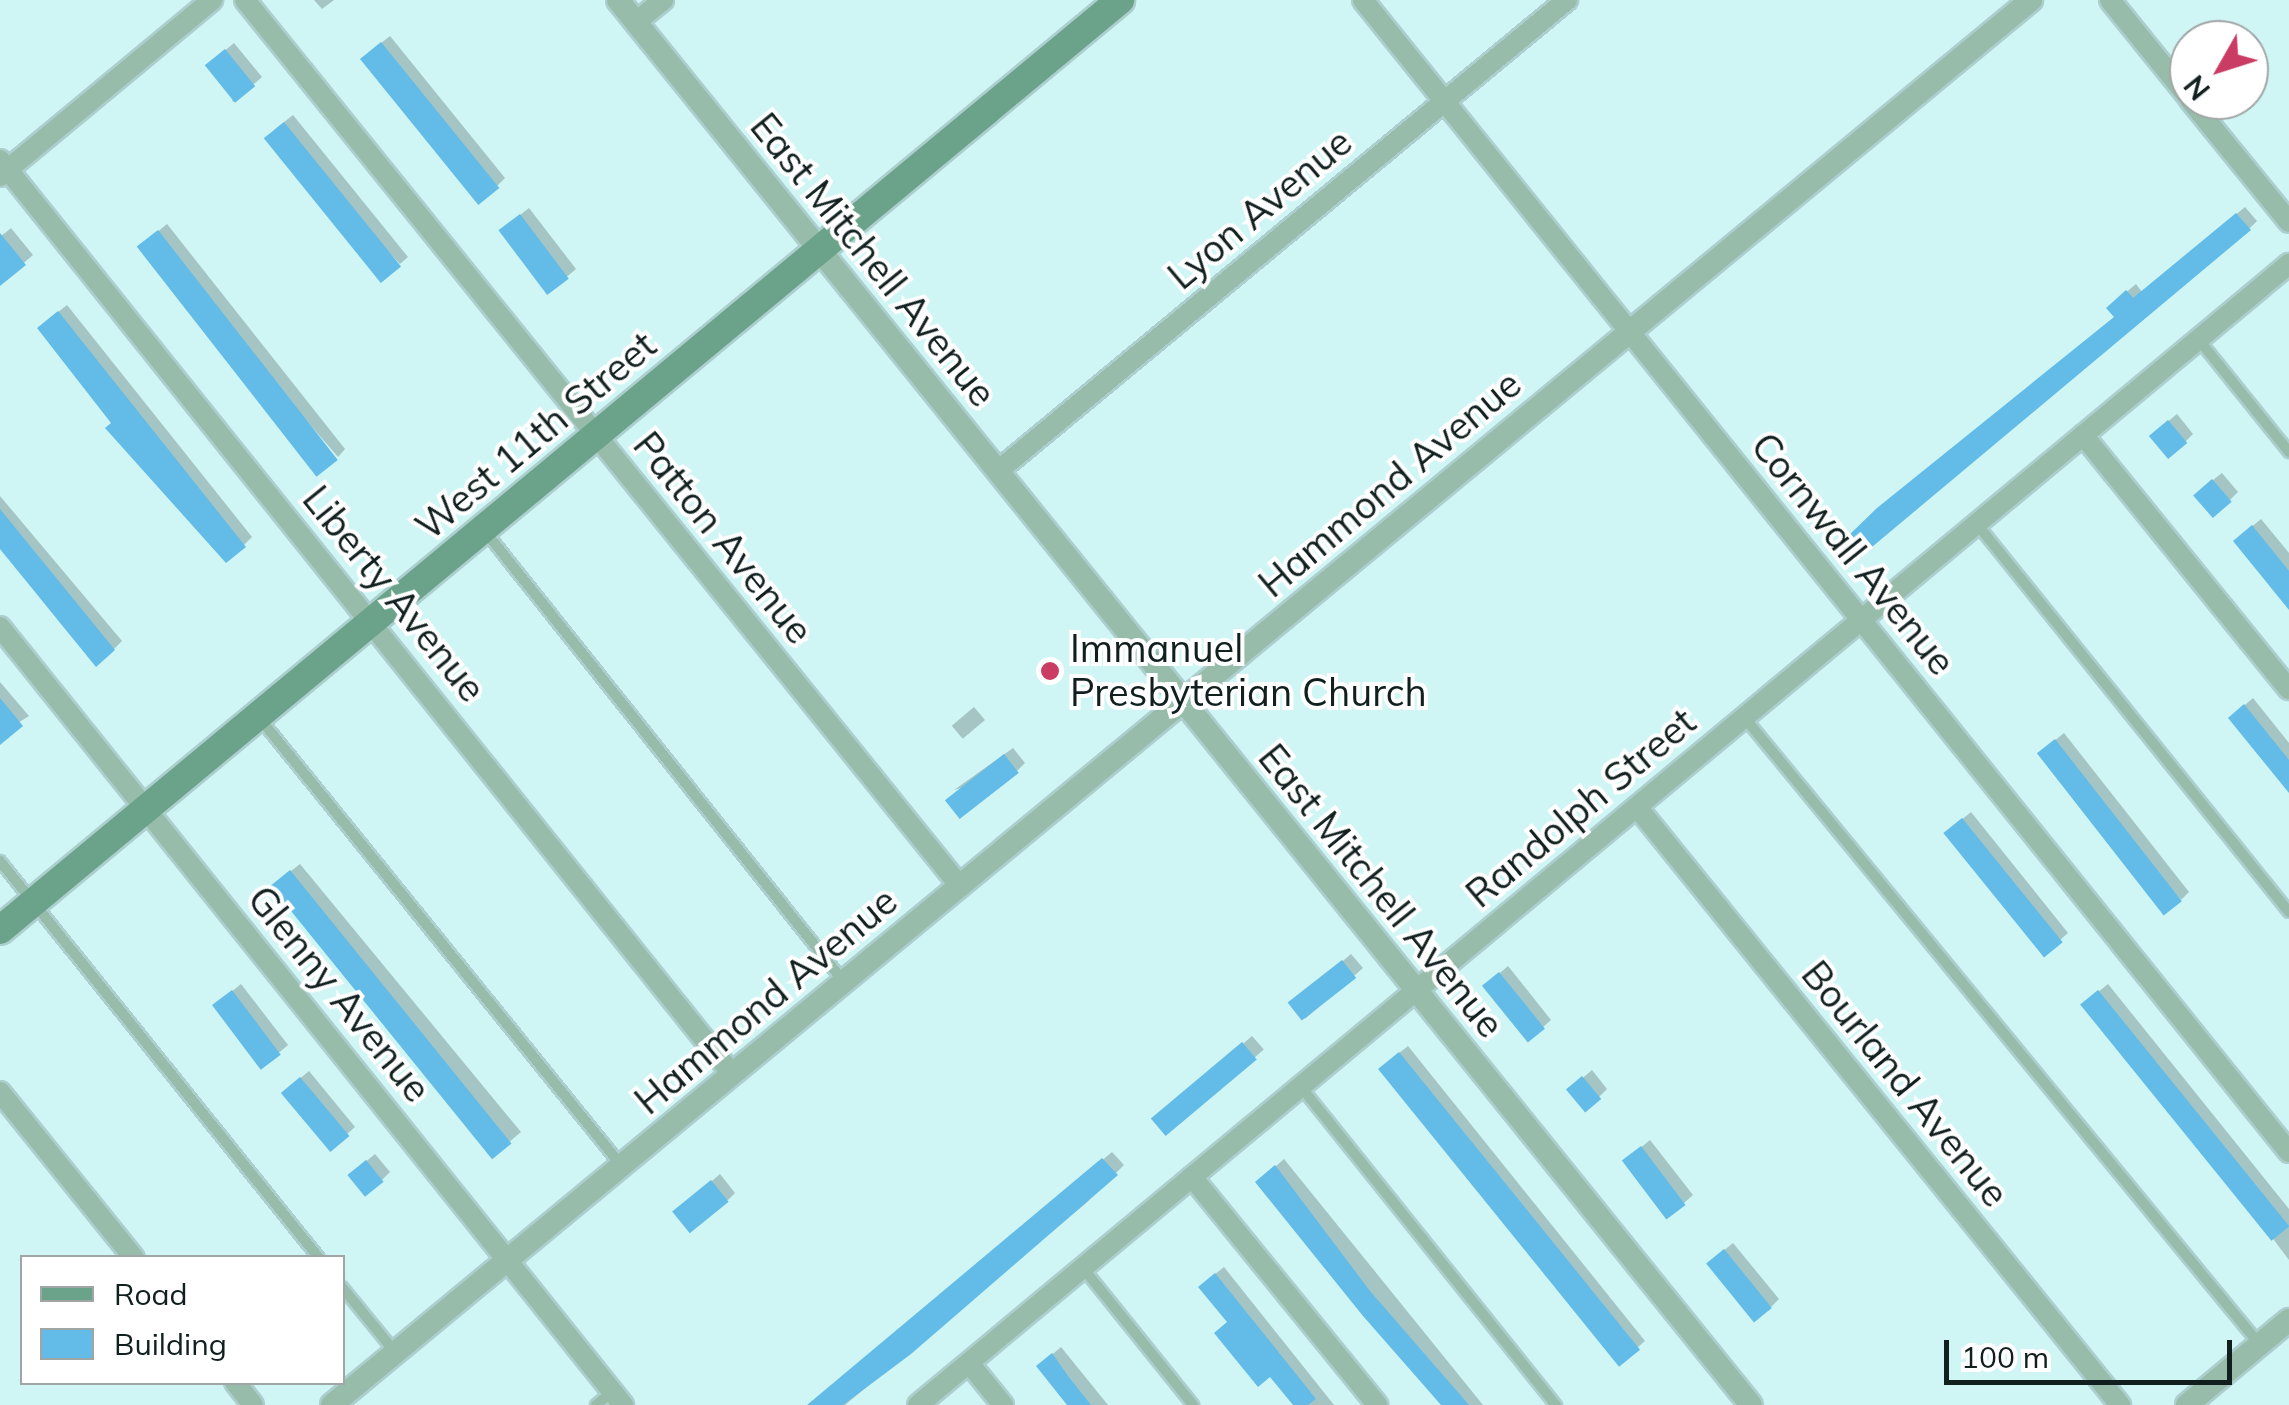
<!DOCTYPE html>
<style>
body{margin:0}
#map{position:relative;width:2289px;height:1405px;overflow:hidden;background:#cff5f5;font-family:Mulish,sans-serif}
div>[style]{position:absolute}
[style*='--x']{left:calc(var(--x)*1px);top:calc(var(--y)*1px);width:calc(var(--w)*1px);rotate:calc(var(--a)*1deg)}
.shadow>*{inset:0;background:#0003;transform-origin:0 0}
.building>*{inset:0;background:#62bce7;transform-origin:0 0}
.roads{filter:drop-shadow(2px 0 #adcece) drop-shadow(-2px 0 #adcece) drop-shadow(0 2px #adcece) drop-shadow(0 -2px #adcece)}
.service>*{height:10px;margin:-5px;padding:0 5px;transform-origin:5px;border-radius:5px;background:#97bca9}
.minor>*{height:20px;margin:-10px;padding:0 10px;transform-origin:10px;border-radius:10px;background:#97bca9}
.tertiary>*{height:22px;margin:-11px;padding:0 11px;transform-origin:11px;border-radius:11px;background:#97bca9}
.secondary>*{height:28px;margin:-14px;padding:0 14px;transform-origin:14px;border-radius:14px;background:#6aa389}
.dots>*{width:28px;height:28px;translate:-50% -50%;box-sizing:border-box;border:5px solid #fff;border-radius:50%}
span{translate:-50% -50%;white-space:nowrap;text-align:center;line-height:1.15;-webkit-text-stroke:8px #fff;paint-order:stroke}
.street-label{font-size:38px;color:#111f1f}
.poi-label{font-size:38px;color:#111f1f}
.left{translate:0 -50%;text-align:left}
.legend{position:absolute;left:20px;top:1255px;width:325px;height:130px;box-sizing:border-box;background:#fff;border:2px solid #a0a5a5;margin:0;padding:12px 18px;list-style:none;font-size:30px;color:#111f1f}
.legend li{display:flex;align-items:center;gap:20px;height:50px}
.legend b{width:50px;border:2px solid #a0a5a5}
.north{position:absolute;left:2169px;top:20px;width:100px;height:100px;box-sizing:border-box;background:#fff;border:2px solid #a0a5a5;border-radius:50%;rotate:231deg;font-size:28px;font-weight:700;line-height:40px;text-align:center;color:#111f1f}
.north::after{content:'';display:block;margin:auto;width:35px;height:45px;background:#ca3c64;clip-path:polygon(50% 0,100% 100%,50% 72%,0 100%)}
.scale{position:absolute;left:1944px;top:1340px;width:288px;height:45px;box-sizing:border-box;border:5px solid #111f1f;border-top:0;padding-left:12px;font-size:30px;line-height:35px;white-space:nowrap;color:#111f1f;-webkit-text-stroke:8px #fff;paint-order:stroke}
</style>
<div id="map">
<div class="shadow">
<i style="clip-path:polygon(314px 0,334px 0,322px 9px)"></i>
<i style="clip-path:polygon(390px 36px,505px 178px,497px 186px,371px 51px)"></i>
<i style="clip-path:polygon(234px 43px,262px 77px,233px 102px,216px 58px)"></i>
<i style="clip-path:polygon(293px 115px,408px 257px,400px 264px,274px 130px)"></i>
<i style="clip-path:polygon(2245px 207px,2257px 221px,2249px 229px,2116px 317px,2117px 300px,2136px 284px,2142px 292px)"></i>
<i style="clip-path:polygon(529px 208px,576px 269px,549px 292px,510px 223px)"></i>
<i style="clip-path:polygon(167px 224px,345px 449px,338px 457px,149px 239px)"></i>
<i style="clip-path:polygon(11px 228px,33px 255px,6px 278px,0 237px)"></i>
<i style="clip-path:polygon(67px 305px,252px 537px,244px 545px,114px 422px,48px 320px)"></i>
<i style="clip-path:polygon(2177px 414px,2193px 434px,2185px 442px,2160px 428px)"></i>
<i style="clip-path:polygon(2222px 473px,2238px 492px,2230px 500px,2204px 487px)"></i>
<i style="clip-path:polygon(0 496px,122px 641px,114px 649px,0 546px)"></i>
<i style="clip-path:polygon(2261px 519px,2289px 553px,2289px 605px,2244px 533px)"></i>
<i style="clip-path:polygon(0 682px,29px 716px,0 734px)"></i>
<i style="clip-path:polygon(2253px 698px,2289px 743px,2289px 790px,2239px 710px)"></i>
<i style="left:974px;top:707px;width:17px;height:29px;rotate:50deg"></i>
<i style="clip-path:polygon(2064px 733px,2189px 892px,2181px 900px,2048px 746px)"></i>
<i style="clip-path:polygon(1013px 748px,1025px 763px,1017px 771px,954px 790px)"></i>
<i style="clip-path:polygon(1971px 812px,2068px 933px,2044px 954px,1954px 826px)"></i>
<i style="clip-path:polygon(300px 864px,521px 1132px,495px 1154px,282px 878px)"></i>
<i style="clip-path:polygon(1351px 954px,1363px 968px,1305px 1019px,1301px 997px)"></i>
<i style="clip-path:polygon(1508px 966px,1551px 1020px,1543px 1027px,1493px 979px)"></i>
<i style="clip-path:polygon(241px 984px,288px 1045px,262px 1067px,224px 998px)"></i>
<i style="clip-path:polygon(2108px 984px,2289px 1209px,2289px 1260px,2092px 997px)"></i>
<i style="left:1252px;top:1036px;width:18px;height:118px;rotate:49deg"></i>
<i style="clip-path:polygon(1408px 1046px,1645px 1341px,1619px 1363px,1389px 1061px)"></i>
<i style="clip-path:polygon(1592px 1070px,1607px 1089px,1599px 1097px,1578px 1082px)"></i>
<i style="clip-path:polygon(309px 1071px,355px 1127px,347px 1134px,292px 1085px)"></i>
<i style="clip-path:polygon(1650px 1140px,1693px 1195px,1669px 1216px,1634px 1153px)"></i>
<i style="clip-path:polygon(1112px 1152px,1124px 1165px,1085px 1204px,845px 1405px,814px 1405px)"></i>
<i style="clip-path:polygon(375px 1154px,390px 1172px,382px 1180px,358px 1168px)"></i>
<i style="clip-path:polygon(1284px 1159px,1483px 1405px,1444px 1405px,1266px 1175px)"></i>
<i style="clip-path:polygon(720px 1174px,735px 1193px,728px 1200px,684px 1205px)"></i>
<i style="clip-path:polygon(1733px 1243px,1779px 1299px,1771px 1307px,1717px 1256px)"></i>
<i style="clip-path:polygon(1224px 1267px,1334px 1405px,1296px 1405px,1229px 1322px,1209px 1279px)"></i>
<i style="clip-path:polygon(1061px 1347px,1108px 1405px,1069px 1405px,1047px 1359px)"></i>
</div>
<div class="building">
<i style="left:381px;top:42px;width:188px;height:27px;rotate:51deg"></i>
<i style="left:225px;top:49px;width:48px;height:26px;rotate:51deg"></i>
<i style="left:284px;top:122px;width:186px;height:26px;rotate:51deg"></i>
<i style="clip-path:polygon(2236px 213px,2251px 230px,1860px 557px,1845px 539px,1877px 508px,2114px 317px,2106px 308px,2126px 290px,2133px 298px)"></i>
<i style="left:520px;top:214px;width:81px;height:27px;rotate:53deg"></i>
<i style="left:158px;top:230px;width:292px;height:27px;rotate:52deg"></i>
<i style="clip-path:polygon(0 233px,26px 265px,0 286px)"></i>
<i style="clip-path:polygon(58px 311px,246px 547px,226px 563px,105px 428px,111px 423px,37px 328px)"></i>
<i style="left:2168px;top:420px;width:30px;height:25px;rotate:50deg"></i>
<i style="left:2212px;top:479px;width:30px;height:25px;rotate:49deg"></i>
<i style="clip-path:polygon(0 509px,115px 650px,96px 667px,0 549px)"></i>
<i style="clip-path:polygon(2252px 525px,2289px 571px,2289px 610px,2233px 541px)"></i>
<i style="clip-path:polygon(0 698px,23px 726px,0 745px)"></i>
<i style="clip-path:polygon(2244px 704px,2289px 760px,2289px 793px,2228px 718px)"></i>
<i style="left:2055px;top:739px;width:206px;height:23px;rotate:52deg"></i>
<i style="left:1004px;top:754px;width:24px;height:75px;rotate:52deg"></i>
<i style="left:1962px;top:818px;width:160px;height:24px;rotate:51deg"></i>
<i style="left:290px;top:870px;width:352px;height:25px;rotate:51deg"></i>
<i style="left:1342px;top:960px;width:23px;height:69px;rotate:52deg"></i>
<i style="left:1499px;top:972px;width:73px;height:22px;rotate:51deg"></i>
<i style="left:232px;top:990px;width:81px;height:25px;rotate:53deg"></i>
<i style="left:2098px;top:990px;width:304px;height:23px;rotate:51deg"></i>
<i style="left:1242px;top:1042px;width:23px;height:119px;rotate:50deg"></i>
<i style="left:1399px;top:1052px;width:383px;height:27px;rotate:51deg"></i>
<i style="left:1582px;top:1076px;width:30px;height:21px;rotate:50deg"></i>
<i style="left:300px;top:1077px;width:77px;height:25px;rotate:50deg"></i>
<i style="left:1641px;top:1146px;width:74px;height:24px;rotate:53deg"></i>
<i style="clip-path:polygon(1102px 1158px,1118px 1175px,911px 1354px,843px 1405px,807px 1405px)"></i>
<i style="left:366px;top:1160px;width:28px;height:24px;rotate:51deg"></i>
<i style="clip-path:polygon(1275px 1165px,1370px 1291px,1469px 1405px,1441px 1405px,1363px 1316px,1255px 1182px)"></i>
<i style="left:711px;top:1180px;width:28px;height:50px;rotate:51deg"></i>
<i style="left:1724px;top:1249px;width:76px;height:23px;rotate:51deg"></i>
<i style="clip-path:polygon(1215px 1273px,1316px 1399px,1308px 1405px,1293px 1405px,1270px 1377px,1258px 1387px,1214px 1333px,1227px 1322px,1198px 1287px)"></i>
<i style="clip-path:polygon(1052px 1353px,1068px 1376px,1091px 1405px,1067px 1405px,1036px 1366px)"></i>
</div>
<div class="roads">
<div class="service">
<i style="--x:2199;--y:340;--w:144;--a:51.2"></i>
<i style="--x:1977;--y:524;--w:498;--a:51.2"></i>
<i style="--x:484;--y:530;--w:578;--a:51.46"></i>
<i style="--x:1744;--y:717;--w:813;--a:50.59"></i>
<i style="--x:261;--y:720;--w:572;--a:51.03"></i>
<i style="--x:0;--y:861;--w:509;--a:51.22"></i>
<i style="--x:1301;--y:1087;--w:408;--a:51.3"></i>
<i style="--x:1083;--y:1268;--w:176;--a:51.2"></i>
<i style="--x:342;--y:1287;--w:84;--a:50.8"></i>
<i style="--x:596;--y:1405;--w:21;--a:-39"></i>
</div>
<div class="minor">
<i style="--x:245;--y:0;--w:1139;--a:51.1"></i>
<i style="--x:1363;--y:0;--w:1478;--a:51.21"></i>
<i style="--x:2110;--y:0;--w:126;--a:51.1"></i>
<i style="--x:636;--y:22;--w:35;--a:-39"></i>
<i style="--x:2190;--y:100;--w:157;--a:50.9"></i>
<i style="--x:0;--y:160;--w:1171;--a:51.31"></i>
<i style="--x:0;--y:176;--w:276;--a:-39.7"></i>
<i style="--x:2083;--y:435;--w:327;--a:51"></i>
<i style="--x:998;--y:471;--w:739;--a:-39.62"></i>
<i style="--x:0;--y:627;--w:997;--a:51.31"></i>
<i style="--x:1637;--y:807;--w:769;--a:51.07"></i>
<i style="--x:0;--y:1092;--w:213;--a:51.1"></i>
<i style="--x:1192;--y:1177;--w:294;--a:50.9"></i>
<i style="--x:969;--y:1363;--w:54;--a:51"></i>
<i style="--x:235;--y:1382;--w:29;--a:52"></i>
<i style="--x:918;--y:1405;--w:1784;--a:-39.77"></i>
</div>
<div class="tertiary">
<i style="--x:618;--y:0;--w:1805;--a:51.12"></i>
<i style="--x:332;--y:1405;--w:2205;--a:-39.59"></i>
<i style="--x:2187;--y:1405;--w:133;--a:-39.8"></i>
</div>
<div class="secondary">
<i style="--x:0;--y:930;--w:1456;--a:-39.7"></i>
</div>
</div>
<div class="dots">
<i style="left:1050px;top:671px;background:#ca3c64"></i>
</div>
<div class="street-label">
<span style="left:1260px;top:209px;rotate:-40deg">Lyon Avenue</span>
<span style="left:873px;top:260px;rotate:51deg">East Mitchell Avenue</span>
<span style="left:536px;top:436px;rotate:-40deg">West 11th Street</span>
<span style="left:1390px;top:484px;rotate:-40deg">Hammond Avenue</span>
<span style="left:723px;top:538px;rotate:51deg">Patton Avenue</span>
<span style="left:1853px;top:554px;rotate:51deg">Cornwall Avenue</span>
<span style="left:394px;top:594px;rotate:51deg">Liberty Avenue</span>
<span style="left:1581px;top:808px;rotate:-40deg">Randolph Street</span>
<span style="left:1381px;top:891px;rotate:51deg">East Mitchell Avenue</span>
<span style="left:339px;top:994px;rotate:51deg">Glenny Avenue</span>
<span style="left:766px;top:1001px;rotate:-40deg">Hammond Avenue</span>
<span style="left:1905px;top:1084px;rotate:51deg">Bourland Avenue</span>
</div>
<div class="poi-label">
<span class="left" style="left:1070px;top:671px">Immanuel<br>Presbyterian Church</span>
</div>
<ul class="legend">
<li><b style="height:12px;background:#6aa389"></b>Road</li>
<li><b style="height:28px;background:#62bce7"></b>Building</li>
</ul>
<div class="north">N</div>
<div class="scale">100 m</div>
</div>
